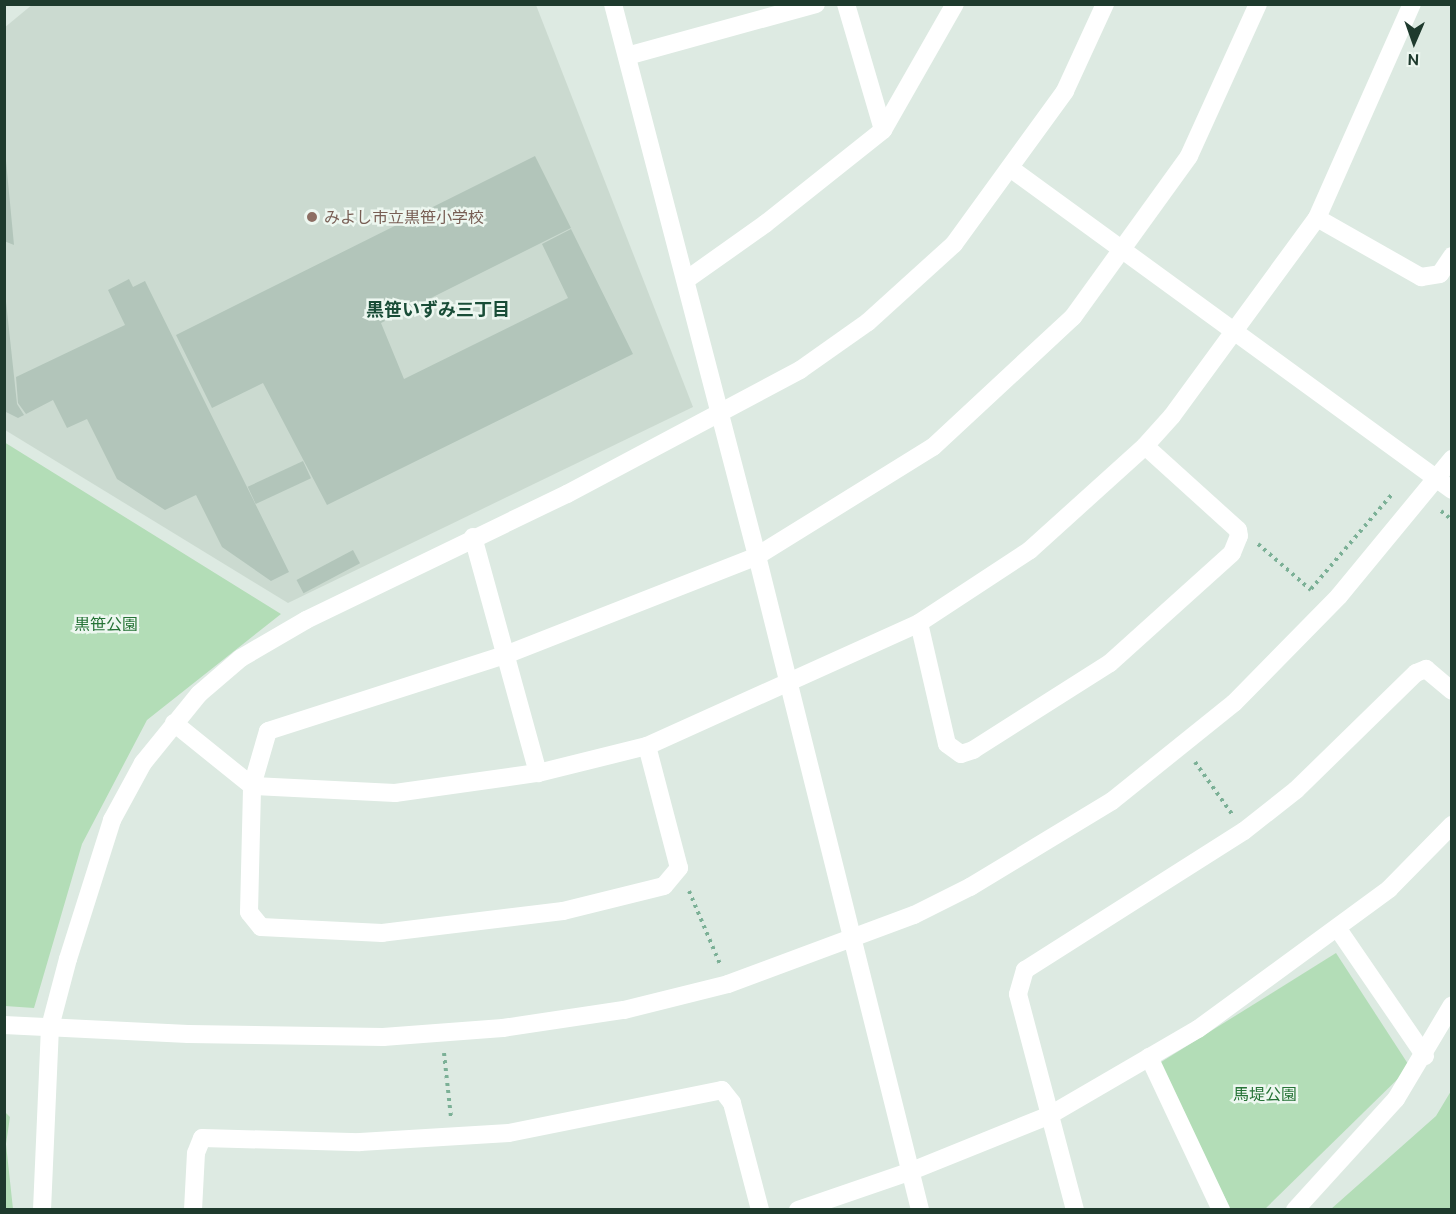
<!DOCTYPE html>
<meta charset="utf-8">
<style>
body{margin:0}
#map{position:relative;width:1456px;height:1214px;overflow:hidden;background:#ddeae2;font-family:Ubuntu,"Noto Sans JP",sans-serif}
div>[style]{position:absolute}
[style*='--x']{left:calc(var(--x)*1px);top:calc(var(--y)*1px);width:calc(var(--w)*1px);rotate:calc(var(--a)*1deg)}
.built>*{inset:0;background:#cbdad0}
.green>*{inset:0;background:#b3ddb7}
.building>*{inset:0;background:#b2c5ba;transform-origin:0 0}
.path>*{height:4px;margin-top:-2px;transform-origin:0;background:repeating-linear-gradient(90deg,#7bb096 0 3px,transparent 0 7.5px)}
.minor>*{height:18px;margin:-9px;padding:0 9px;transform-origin:9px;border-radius:9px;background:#fff}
.dots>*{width:16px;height:16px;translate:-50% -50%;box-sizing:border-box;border:3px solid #edf7f0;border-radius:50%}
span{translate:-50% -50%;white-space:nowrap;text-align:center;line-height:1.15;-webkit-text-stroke:5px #edf7f0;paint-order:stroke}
.education-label{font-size:16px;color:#785e54}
.left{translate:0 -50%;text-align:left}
.park-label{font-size:16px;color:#267336}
.neighbourhood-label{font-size:18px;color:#194d37;font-weight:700}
.frame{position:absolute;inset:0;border:6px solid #1e3a2d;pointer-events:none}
.north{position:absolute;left:1384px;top:12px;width:60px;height:60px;-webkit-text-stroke:4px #edf7f0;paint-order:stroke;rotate:182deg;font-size:16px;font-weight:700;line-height:24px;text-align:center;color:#1e3a2d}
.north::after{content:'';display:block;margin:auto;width:21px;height:27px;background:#1e3a2d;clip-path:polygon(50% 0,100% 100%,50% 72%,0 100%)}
</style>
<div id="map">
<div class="built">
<i style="clip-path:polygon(33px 4px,536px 5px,693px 407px,288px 603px,5px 430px,4px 28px)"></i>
</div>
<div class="green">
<i style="clip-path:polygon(4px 442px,281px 614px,147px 720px,82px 844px,34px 1008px,5px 1006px)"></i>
<i style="clip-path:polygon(1336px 953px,1410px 1067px,1265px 1209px,1231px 1210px,1158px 1064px)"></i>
<i style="clip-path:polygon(1451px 1091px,1451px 1209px,1331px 1209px,1436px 1116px)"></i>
<i style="clip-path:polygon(4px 1111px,10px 1117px,6px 1144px,13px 1209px,5px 1209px)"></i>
</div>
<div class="building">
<i style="clip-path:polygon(535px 156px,571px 228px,381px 323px,404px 379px,568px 298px,542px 244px,571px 229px,633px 354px,327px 505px,263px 383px,212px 408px,176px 335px)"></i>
<i style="clip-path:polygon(4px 161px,6px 161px,14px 245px,4px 241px)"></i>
<i style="clip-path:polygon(129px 279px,133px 287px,145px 281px,289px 572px,271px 581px,222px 547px,196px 495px,165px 510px,117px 479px,87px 419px,67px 428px,53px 400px,26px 414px,18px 403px,16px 377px,125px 325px,108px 290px)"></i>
<i style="clip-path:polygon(4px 283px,17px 404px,24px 415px,18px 418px,6px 412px,4px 400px)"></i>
<i style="left:303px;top:461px;width:19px;height:61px;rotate:65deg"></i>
<i style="left:353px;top:550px;width:15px;height:64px;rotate:62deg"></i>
</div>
<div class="path">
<i style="--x:1441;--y:511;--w:14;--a:39"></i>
<i style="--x:1258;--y:544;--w:70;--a:41"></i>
<i style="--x:1311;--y:589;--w:126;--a:-49.5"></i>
<i style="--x:1195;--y:762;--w:64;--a:54.6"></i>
<i style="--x:689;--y:891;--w:79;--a:67"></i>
<i style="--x:444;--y:1053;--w:64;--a:83.8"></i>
</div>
<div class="minor">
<i style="--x:613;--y:4;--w:570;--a:75.38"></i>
<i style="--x:757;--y:556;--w:674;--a:76"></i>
<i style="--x:846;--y:4;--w:131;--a:73.6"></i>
<i style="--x:627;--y:56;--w:196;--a:-15.4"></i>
<i style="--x:1010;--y:168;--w:547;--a:36.07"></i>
<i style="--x:1317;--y:218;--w:120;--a:29.6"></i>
<i style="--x:1421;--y:277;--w:19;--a:-9"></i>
<i style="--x:1440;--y:274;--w:22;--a:-56"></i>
<i style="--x:686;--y:280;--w:97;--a:-35.3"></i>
<i style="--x:765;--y:224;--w:151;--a:-38.5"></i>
<i style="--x:883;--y:130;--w:145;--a:-60.3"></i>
<i style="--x:473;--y:537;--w:245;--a:74.6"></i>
<i style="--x:919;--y:623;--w:124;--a:77"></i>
<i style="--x:947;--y:744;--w:17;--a:36"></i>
<i style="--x:961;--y:754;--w:13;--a:-18"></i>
<i style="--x:973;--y:750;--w:162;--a:-32.4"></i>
<i style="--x:1110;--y:663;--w:164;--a:-42"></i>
<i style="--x:1232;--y:553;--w:18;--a:-68"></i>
<i style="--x:1239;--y:536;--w:6;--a:-99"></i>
<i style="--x:1238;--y:530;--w:125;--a:-137.9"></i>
<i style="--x:174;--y:723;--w:100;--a:38.9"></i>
<i style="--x:252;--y:786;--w:143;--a:2.8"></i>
<i style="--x:395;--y:793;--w:144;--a:-8"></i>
<i style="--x:538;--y:773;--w:112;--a:-13.9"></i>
<i style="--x:647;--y:746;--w:299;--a:-24.3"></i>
<i style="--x:919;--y:623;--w:133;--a:-33.3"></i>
<i style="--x:1030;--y:550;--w:155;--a:-42.1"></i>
<i style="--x:1145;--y:446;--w:40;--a:-48"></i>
<i style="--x:1172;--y:416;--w:245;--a:-53.8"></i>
<i style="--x:1317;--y:218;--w:234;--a:-66.1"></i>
<i style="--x:647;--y:746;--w:126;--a:75.3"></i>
<i style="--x:679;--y:868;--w:23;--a:130"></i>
<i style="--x:664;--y:886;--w:104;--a:166.1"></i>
<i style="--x:563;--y:911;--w:182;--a:173.1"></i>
<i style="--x:382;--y:933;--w:121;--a:-177.2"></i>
<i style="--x:261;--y:927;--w:19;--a:-129"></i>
<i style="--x:249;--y:912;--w:126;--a:-88.6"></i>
<i style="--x:252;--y:786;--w:57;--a:-73.8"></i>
<i style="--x:268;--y:731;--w:249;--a:-17.8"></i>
<i style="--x:505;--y:655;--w:271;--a:-21.4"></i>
<i style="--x:757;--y:556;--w:207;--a:-31.8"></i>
<i style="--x:933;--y:447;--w:191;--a:-42.9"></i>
<i style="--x:1073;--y:317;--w:198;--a:-54.2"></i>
<i style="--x:1189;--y:156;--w:167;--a:-65.6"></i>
<i style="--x:1338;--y:929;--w:154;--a:55.6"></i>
<i style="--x:4;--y:1025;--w:184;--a:2.8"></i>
<i style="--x:188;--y:1034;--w:195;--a:0.9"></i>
<i style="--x:383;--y:1037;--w:120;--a:-4.3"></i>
<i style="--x:503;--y:1028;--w:122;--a:-8.5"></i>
<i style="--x:624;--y:1010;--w:107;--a:-14"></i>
<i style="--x:728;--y:984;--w:198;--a:-20.4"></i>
<i style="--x:914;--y:915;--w:63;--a:-26.6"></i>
<i style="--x:970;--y:887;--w:166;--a:-31.2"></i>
<i style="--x:1112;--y:801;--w:156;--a:-38.8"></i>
<i style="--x:1234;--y:703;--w:150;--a:-45.5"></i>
<i style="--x:1339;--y:596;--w:178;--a:-50.5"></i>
<i style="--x:1149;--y:1057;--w:169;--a:64.8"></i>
<i style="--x:42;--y:1210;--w:183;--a:-87.5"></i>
<i style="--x:50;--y:1027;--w:70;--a:-75.2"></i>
<i style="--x:68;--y:959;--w:146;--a:-72.4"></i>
<i style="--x:112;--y:820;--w:65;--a:-61.5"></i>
<i style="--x:143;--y:763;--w:89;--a:-50.9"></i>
<i style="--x:199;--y:694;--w:55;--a:-40.6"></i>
<i style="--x:241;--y:658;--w:75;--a:-30.3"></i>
<i style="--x:306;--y:620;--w:290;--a:-25.8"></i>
<i style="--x:567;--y:494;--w:264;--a:-28"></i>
<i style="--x:800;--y:370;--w:83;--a:-35.2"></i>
<i style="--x:868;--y:322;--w:116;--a:-42.2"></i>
<i style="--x:954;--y:244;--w:189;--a:-54"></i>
<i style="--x:1065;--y:91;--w:96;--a:-65.3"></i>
<i style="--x:193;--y:1210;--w:57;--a:-87"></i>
<i style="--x:196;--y:1153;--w:16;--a:-68"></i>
<i style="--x:202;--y:1138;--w:158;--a:1.5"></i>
<i style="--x:360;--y:1142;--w:149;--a:-3.5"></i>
<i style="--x:509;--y:1133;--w:217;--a:-11.4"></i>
<i style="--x:722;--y:1090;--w:16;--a:52"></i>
<i style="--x:732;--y:1103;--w:111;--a:75.3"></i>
<i style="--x:798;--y:1210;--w:117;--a:-18.9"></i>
<i style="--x:909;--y:1172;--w:152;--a:-22"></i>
<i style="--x:1050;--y:1115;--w:171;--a:-30.2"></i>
<i style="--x:1198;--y:1029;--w:237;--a:-36.2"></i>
<i style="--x:1389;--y:889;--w:90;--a:-45.5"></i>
<i style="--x:1075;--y:1210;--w:223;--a:-104.8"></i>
<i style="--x:1018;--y:994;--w:25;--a:-74"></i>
<i style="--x:1025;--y:970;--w:259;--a:-32.4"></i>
<i style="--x:1244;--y:831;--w:66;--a:-38.3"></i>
<i style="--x:1296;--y:790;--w:168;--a:-44.3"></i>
<i style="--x:1416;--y:673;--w:11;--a:-22"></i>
<i style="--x:1426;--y:669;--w:34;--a:40"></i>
<i style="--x:1295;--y:1210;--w:150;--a:-47.7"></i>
<i style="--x:1396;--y:1099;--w:109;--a:-59.2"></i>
</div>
<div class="dots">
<i style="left:312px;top:217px;background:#8d6e63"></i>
</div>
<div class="education-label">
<span class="left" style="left:324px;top:217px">みよし市立黒笹小学校</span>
</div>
<div class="park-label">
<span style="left:106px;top:624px">黒笹公園</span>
<span style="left:1265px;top:1094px">馬堤公園</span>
</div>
<div class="neighbourhood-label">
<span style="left:438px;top:309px">黒笹いずみ三丁目</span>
</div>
<div class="frame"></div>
<div class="north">N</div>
</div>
